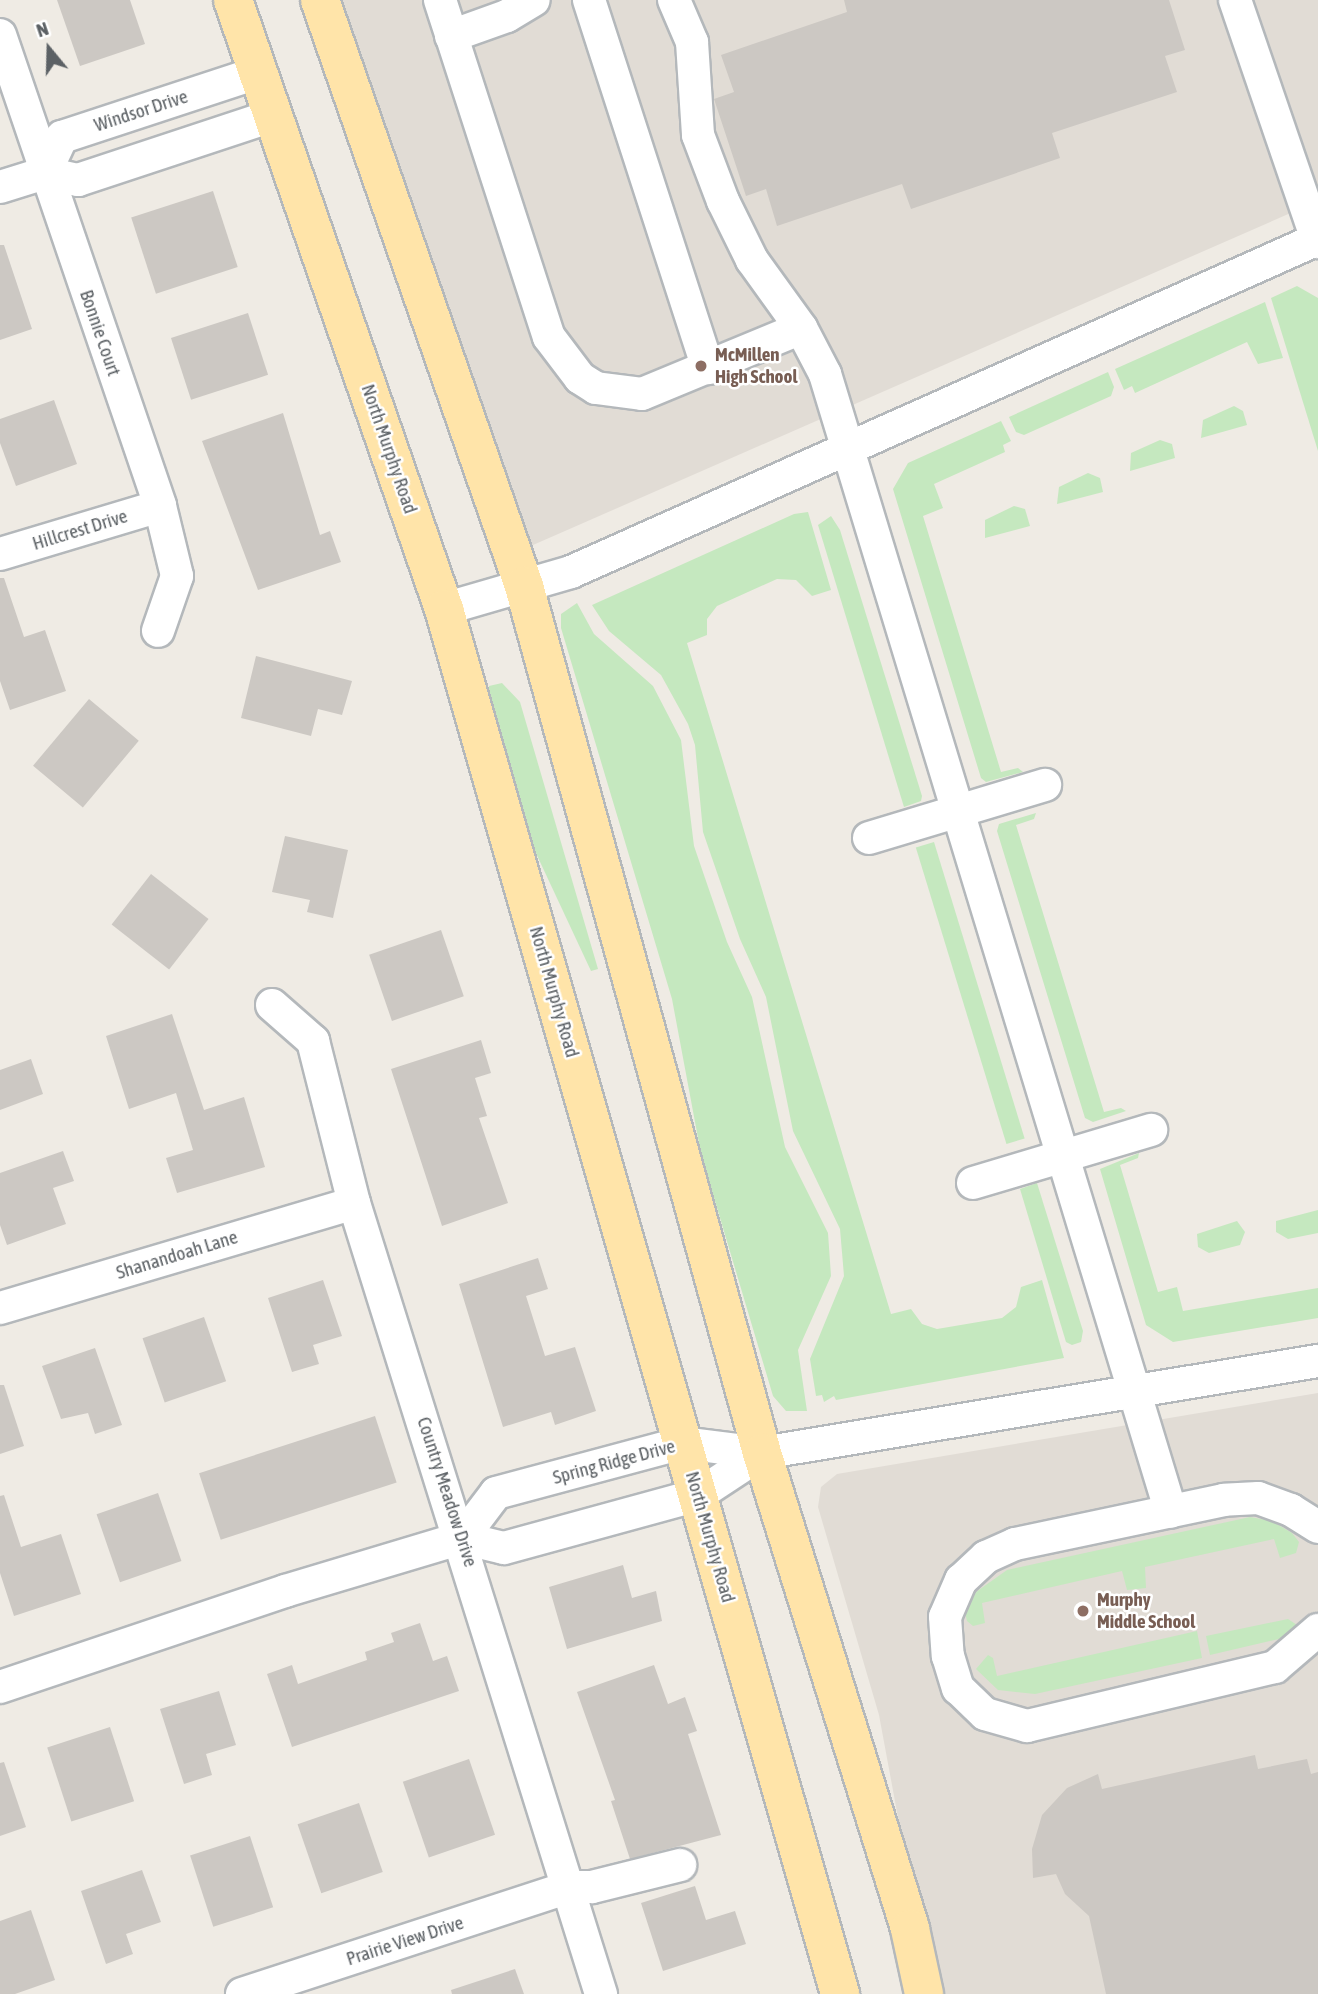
<!DOCTYPE html>
<style>
body{margin:0}
#map{position:relative;width:1318px;height:1994px;overflow:hidden;background:#efebe4;font-family:"Asap Condensed",sans-serif}
div>[style]{position:absolute}
[style*='--x']{left:calc(var(--x)*1px);top:calc(var(--y)*1px);width:calc(var(--w)*1px);rotate:calc(var(--a)*1deg)}
.education>*{inset:0;background:#e1dcd5}
.green>*{inset:0;background:#c5e8bf;transform-origin:0 0}
.building>*{inset:0;background:#ccc8c3;transform-origin:0 0}
.roads{filter:drop-shadow(2px 0 #b4b8bb) drop-shadow(-2px 0 #b4b8bb) drop-shadow(0 2px #b4b8bb) drop-shadow(0 -2px #b4b8bb)}
.minor>*{height:32px;margin:-16px;padding:0 16px;transform-origin:16px;border-radius:16px;background:#fff}
.major>*{height:38px;margin:-19px;padding:0 19px;transform-origin:19px;border-radius:19px;background:#ffe4a9}
.dots>*{width:19px;height:19px;translate:-50% -50%;box-sizing:border-box;border:4px solid #fff;border-radius:50%}
span{translate:-50% -50%;white-space:nowrap;text-align:center;line-height:1.15;-webkit-text-stroke:5px #fff;paint-order:stroke}
.street-label{font-size:19px;color:#5c6165}
.education-label{font-size:19px;color:#785e54;font-weight:700}
.left{translate:0 -50%;text-align:left}
.north{position:absolute;left:14px;top:14px;width:70px;height:70px;-webkit-text-stroke:5px #fff;paint-order:stroke;rotate:341deg;font-size:19px;font-weight:700;line-height:28px;text-align:center;color:#5c6165}
.north::after{content:'';display:block;margin:auto;width:24px;height:32px;background:#5c6165;clip-path:polygon(50% 0,100% 100%,50% 72%,0 100%)}
</style>
<div id="map">
<div class="education">
<i style="clip-path:polygon(338px 0,1318px 0,1318px 201px,533px 545px,525px 543px)"></i>
<i style="clip-path:polygon(1318px 1393px,1318px 1994px,942px 1994px,902px 1839px,879px 1715px,818px 1507px,821px 1487px,837px 1474px)"></i>
</div>
<div class="green">
<i style="clip-path:polygon(1297px 286px,1318px 298px,1318px 451px,1271px 298px)"></i>
<i style="clip-path:polygon(1265px 302px,1283px 358px,1258px 364px,1247px 342px,1135px 393px,1132px 386px,1124px 390px,1115px 369px)"></i>
<i style="clip-path:polygon(1108px 372px,1114px 387px,1111px 396px,1024px 435px,1016px 432px,1009px 417px)"></i>
<i style="clip-path:polygon(1234px 406px,1243px 411px,1247px 425px,1201px 438px,1203px 420px)"></i>
<i style="clip-path:polygon(1001px 421px,1011px 441px,1003px 445px,1005px 452px,934px 484px,943px 508px,923px 516px,1001px 772px,1018px 768px,1023px 772px,986px 782px,981px 778px,893px 489px,908px 463px)"></i>
<i style="clip-path:polygon(1160px 440px,1172px 444px,1175px 458px,1130px 471px,1131px 453px)"></i>
<i style="clip-path:polygon(1088px 473px,1100px 478px,1103px 492px,1057px 504px,1059px 487px)"></i>
<i style="clip-path:polygon(1014px 506px,1025px 509px,1030px 526px,985px 538px,985px 520px)"></i>
<i style="clip-path:polygon(808px 512px,831px 590px,812px 596px,796px 580px,777px 579px,717px 606px,707px 619px,707px 635px,687px 643px,891px 1314px,911px 1309px,922px 1324px,937px 1329px,1002px 1318px,1016px 1307px,1021px 1287px,1042px 1280px,1064px 1358px,836px 1400px,834px 1396px,824px 1402px,822px 1395px,816px 1396px,810px 1359px,844px 1276px,840px 1229px,793px 1131px,766px 997px,740px 939px,703px 832px,695px 745px,688px 724px,661px 675px,609px 631px,592px 605px,794px 514px)"></i>
<i style="clip-path:polygon(831px 516px,840px 530px,922px 796px,921px 801px,904px 807px,818px 525px)"></i>
<i style="clip-path:polygon(577px 603px,594px 634px,653px 686px,681px 740px,694px 846px,727px 942px,752px 997px,785px 1147px,828px 1233px,831px 1276px,798px 1350px,807px 1411px,786px 1411px,773px 1396px,701px 1154px,672px 999px,561px 628px,561px 614px)"></i>
<i style="clip-path:polygon(502px 683px,520px 702px,598px 969px,591px 971px,520px 819px,487px 696px,489px 686px)"></i>
<i style="clip-path:polygon(1036px 813px,1034px 819px,1016px 825px,1104px 1112px,1121px 1108px,1126px 1111px,1093px 1122px,1085px 1118px,997px 831px,999px 824px)"></i>
<i style="left:934px;top:842px;width:310px;height:19px;rotate:73deg"></i>
<i style="clip-path:polygon(1139px 1153px,1138px 1158px,1120px 1165px,1158px 1292px,1177px 1287px,1183px 1311px,1318px 1288px,1318px 1318px,1173px 1342px,1146px 1325px,1100px 1169px)"></i>
<i style="clip-path:polygon(1037px 1183px,1083px 1331px,1081px 1342px,1072px 1345px,1066px 1342px,1020px 1189px)"></i>
<i style="clip-path:polygon(1318px 1210px,1318px 1233px,1288px 1239px,1276px 1232px,1276px 1221px)"></i>
<i style="clip-path:polygon(1237px 1221px,1245px 1232px,1240px 1245px,1209px 1253px,1198px 1247px,1197px 1234px)"></i>
<i style="clip-path:polygon(1250px 1517px,1272px 1521px,1292px 1533px,1299px 1542px,1296px 1553px,1280px 1558px,1274px 1539px,1145px 1567px,1146px 1588px,1127px 1590px,1122px 1571px,982px 1603px,985px 1623px,973px 1626px,967px 1621px,965px 1613px,976px 1592px,1007px 1570px)"></i>
<i style="clip-path:polygon(1288px 1619px,1297px 1625px,1279px 1639px,1210px 1655px,1206px 1636px)"></i>
<i style="clip-path:polygon(1197px 1631px,1202px 1658px,1035px 1694px,998px 1690px,976px 1669px,988px 1655px,993px 1658px,997px 1676px)"></i>
</div>
<div class="building">
<i style="clip-path:polygon(57px 0,130px 0,145px 44px,80px 66px)"></i>
<i style="clip-path:polygon(844px 0,1169px 0,1185px 50px,1165px 56px,1177px 92px,1052px 133px,1060px 158px,911px 209px,902px 184px,777px 226px,766px 189px,746px 196px,714px 99px,734px 92px,721px 55px,847px 12px)"></i>
<i style="left:213px;top:191px;width:80px;height:86px;rotate:72deg"></i>
<i style="clip-path:polygon(0 245px,4px 245px,32px 329px,0 340px)"></i>
<i style="left:248px;top:313px;width:65px;height:81px;rotate:72deg"></i>
<i style="clip-path:polygon(54px 400px,77px 464px,16px 486px,0 443px,0 419px)"></i>
<i style="clip-path:polygon(283px 413px,320px 535px,330px 531px,341px 562px,258px 590px,202px 441px)"></i>
<i style="clip-path:polygon(0 578px,4px 578px,24px 637px,45px 630px,66px 691px,10px 710px,0 681px)"></i>
<i style="clip-path:polygon(256px 656px,352px 681px,342px 715px,318px 709px,311px 736px,241px 718px)"></i>
<i style="left:89px;top:699px;width:65px;height:87px;rotate:40deg"></i>
<i style="clip-path:polygon(285px 836px,348px 850px,333px 918px,307px 912px,310px 900px,272px 892px)"></i>
<i style="left:151px;top:874px;width:73px;height:64px;rotate:38deg"></i>
<i style="left:441px;top:930px;width:70px;height:76px;rotate:71deg"></i>
<i style="clip-path:polygon(172px 1014px,204px 1110px,244px 1097px,265px 1167px,177px 1193px,166px 1158px,193px 1150px,176px 1093px,129px 1109px,106px 1036px)"></i>
<i style="clip-path:polygon(481px 1040px,491px 1073px,475px 1078px,487px 1116px,479px 1118px,508px 1203px,442px 1226px,391px 1069px)"></i>
<i style="clip-path:polygon(31px 1059px,43px 1094px,0 1110px,0 1070px)"></i>
<i style="clip-path:polygon(63px 1151px,74px 1181px,53px 1188px,66px 1224px,7px 1245px,0 1225px,0 1173px)"></i>
<i style="clip-path:polygon(538px 1258px,548px 1289px,526px 1296px,545px 1356px,575px 1347px,596px 1411px,555px 1425px,551px 1412px,503px 1427px,459px 1284px)"></i>
<i style="clip-path:polygon(323px 1280px,342px 1336px,313px 1345px,319px 1364px,292px 1372px,268px 1298px)"></i>
<i style="left:204px;top:1317px;width:68px;height:65px;rotate:71deg"></i>
<i style="clip-path:polygon(95px 1348px,122px 1425px,95px 1434px,88px 1413px,61px 1419px,42px 1366px)"></i>
<i style="clip-path:polygon(0 1385px,4px 1385px,24px 1446px,0 1454px)"></i>
<i style="left:375px;top:1416px;width:70px;height:185px;rotate:72deg"></i>
<i style="left:158px;top:1493px;width:72px;height:65px;rotate:71deg"></i>
<i style="clip-path:polygon(4px 1495px,21px 1547px,61px 1534px,81px 1594px,14px 1616px,0 1573px,0 1496px)"></i>
<i style="clip-path:polygon(623px 1565px,632px 1598px,656px 1591px,662px 1621px,567px 1649px,549px 1587px)"></i>
<i style="clip-path:polygon(420px 1623px,433px 1661px,447px 1656px,459px 1691px,292px 1747px,267px 1674px,292px 1665px,298px 1684px,367px 1660px,365px 1652px,394px 1642px,391px 1633px)"></i>
<i style="clip-path:polygon(654px 1665px,668px 1704px,685px 1697px,697px 1731px,688px 1734px,721px 1835px,630px 1859px,611px 1801px,615px 1800px,577px 1692px)"></i>
<i style="clip-path:polygon(219px 1691px,236px 1745px,206px 1754px,212px 1775px,184px 1784px,160px 1709px)"></i>
<i style="left:110px;top:1727px;width:78px;height:66px;rotate:72deg"></i>
<i style="clip-path:polygon(1255px 1755px,1258px 1769px,1307px 1759px,1311px 1774px,1318px 1772px,1318px 1994px,1106px 1994px,1089px 1916px,1065px 1894px,1056px 1874px,1033px 1878px,1032px 1849px,1042px 1815px,1067px 1788px,1098px 1774px,1102px 1789px)"></i>
<i style="left:469px;top:1759px;width:80px;height:70px;rotate:71deg"></i>
<i style="clip-path:polygon(4px 1762px,26px 1827px,0 1836px,0 1763px)"></i>
<i style="left:359px;top:1803px;width:73px;height:65px;rotate:71deg"></i>
<i style="left:250px;top:1836px;width:75px;height:63px;rotate:72deg"></i>
<i style="clip-path:polygon(142px 1870px,161px 1922px,126px 1934px,133px 1954px,106px 1964px,81px 1891px)"></i>
<i style="clip-path:polygon(695px 1886px,706px 1920px,735px 1911px,746px 1944px,663px 1971px,641px 1903px)"></i>
<i style="clip-path:polygon(31px 1910px,55px 1980px,15px 1994px,0 1994px,0 1921px)"></i>
<i style="clip-path:polygon(515px 1969px,524px 1994px,452px 1994px,451px 1990px)"></i>
</div>
<div class="roads">
<div class="minor">
<i style="--x:440;--y:0;--w:354;--a:72.1"></i>
<i style="--x:549;--y:337;--w:51;--a:52.9"></i>
<i style="--x:580;--y:378;--w:19;--a:32"></i>
<i style="--x:596;--y:388;--w:46;--a:7.4"></i>
<i style="--x:642;--y:394;--w:172;--a:-22.5"></i>
<i style="--x:801;--y:328;--w:52;--a:62.4"></i>
<i style="--x:825;--y:374;--w:1189;--a:73.09"></i>
<i style="--x:589;--y:0;--w:387;--a:72.1"></i>
<i style="--x:674;--y:0;--w:46;--a:66.8"></i>
<i style="--x:692;--y:42;--w:93;--a:86.3"></i>
<i style="--x:698;--y:135;--w:71;--a:69.3"></i>
<i style="--x:723;--y:201;--w:66;--a:63.8"></i>
<i style="--x:752;--y:260;--w:84;--a:54.2"></i>
<i style="--x:1235;--y:0;--w:256;--a:71.1"></i>
<i style="--x:0;--y:35;--w:497;--a:71.2"></i>
<i style="--x:160;--y:506;--w:72;--a:76.3"></i>
<i style="--x:177;--y:576;--w:58;--a:109.1"></i>
<i style="--x:451;--y:36;--w:59;--a:-19.7"></i>
<i style="--x:507;--y:16;--w:31;--a:-31"></i>
<i style="--x:45;--y:173;--w:40;--a:-65"></i>
<i style="--x:62;--y:137;--w:205;--a:-18.2"></i>
<i style="--x:0;--y:187;--w:47;--a:-17.3"></i>
<i style="--x:45;--y:173;--w:34;--a:12"></i>
<i style="--x:78;--y:180;--w:204;--a:-18.3"></i>
<i style="--x:0;--y:554;--w:167;--a:-16.7"></i>
<i style="--x:444;--y:609;--w:132;--a:-16.2"></i>
<i style="--x:571;--y:572;--w:818;--a:-24.03"></i>
<i style="--x:869;--y:838;--w:184;--a:-16.8"></i>
<i style="--x:272;--y:1005;--w:55;--a:41.3"></i>
<i style="--x:313;--y:1041;--w:167;--a:75.8"></i>
<i style="--x:354;--y:1203;--w:829;--a:72.66"></i>
<i style="--x:973;--y:1183;--w:186;--a:-16.6"></i>
<i style="--x:0;--y:1308;--w:369;--a:-16.5"></i>
<i style="--x:1318;--y:1527;--w:32;--a:-148"></i>
<i style="--x:1291;--y:1510;--w:35;--a:-160"></i>
<i style="--x:1258;--y:1498;--w:34;--a:177"></i>
<i style="--x:1224;--y:1500;--w:214;--a:168.1"></i>
<i style="--x:1015;--y:1544;--w:32;--a:156"></i>
<i style="--x:986;--y:1557;--w:34;--a:137"></i>
<i style="--x:961;--y:1580;--w:40;--a:113.4"></i>
<i style="--x:945;--y:1617;--w:39;--a:86"></i>
<i style="--x:948;--y:1656;--w:34;--a:73"></i>
<i style="--x:958;--y:1688;--w:37;--a:44"></i>
<i style="--x:985;--y:1714;--w:44;--a:15.9"></i>
<i style="--x:1027;--y:1726;--w:255;--a:-13.4"></i>
<i style="--x:1275;--y:1667;--w:57;--a:-40.7"></i>
<i style="--x:462;--y:1538;--w:56;--a:-52.9"></i>
<i style="--x:496;--y:1493;--w:194;--a:-15"></i>
<i style="--x:683;--y:1443;--w:80;--a:7.2"></i>
<i style="--x:762;--y:1453;--w:564;--a:-9.4"></i>
<i style="--x:0;--y:1687;--w:301;--a:-18.6"></i>
<i style="--x:285;--y:1591;--w:185;--a:-16.7"></i>
<i style="--x:462;--y:1538;--w:43;--a:13.4"></i>
<i style="--x:504;--y:1548;--w:201;--a:-15.3"></i>
<i style="--x:698;--y:1495;--w:77;--a:-33.3"></i>
<i style="--x:242;--y:1994;--w:344;--a:-18.1"></i>
<i style="--x:569;--y:1887;--w:23;--a:0"></i>
<i style="--x:592;--y:1887;--w:91;--a:-14"></i>
</div>
<div class="major">
<i style="--x:233;--y:0;--w:645;--a:70.89"></i>
<i style="--x:444;--y:609;--w:1441;--a:74.04"></i>
<i style="--x:320;--y:0;--w:620;--a:70.81"></i>
<i style="--x:524;--y:586;--w:899;--a:74.65"></i>
<i style="--x:762;--y:1453;--w:498;--a:72.7"></i>
<i style="--x:910;--y:1929;--w:66;--a:77.8"></i>
</div>
</div>
<div class="dots">
<i style="left:701px;top:366px;background:#8d6e63"></i>
<i style="left:1083px;top:1611px;background:#8d6e63"></i>
</div>
<div class="street-label">
<span style="left:141px;top:111px;rotate:-18deg">Windsor Drive</span>
<span style="left:100px;top:333px;rotate:71deg">Bonnie Court</span>
<span style="left:389px;top:449px;rotate:71deg">North Murphy Road</span>
<span style="left:80px;top:530px;rotate:-17deg">Hillcrest Drive</span>
<span style="left:554px;top:992px;rotate:74deg">North Murphy Road</span>
<span style="left:177px;top:1255px;rotate:-17deg">Shanandoah Lane</span>
<span style="left:614px;top:1462px;rotate:-15deg">Spring Ridge Drive</span>
<span style="left:447px;top:1492px;rotate:72deg">Country Meadow Drive</span>
<span style="left:710px;top:1537px;rotate:74deg">North Murphy Road</span>
<span style="left:405px;top:1941px;rotate:-18deg">Prairie View Drive</span>
</div>
<div class="education-label">
<span class="left" style="left:715px;top:366px">McMillen<br>High School</span>
<span class="left" style="left:1097px;top:1611px">Murphy<br>Middle School</span>
</div>
<div class="north">N</div>
</div>
